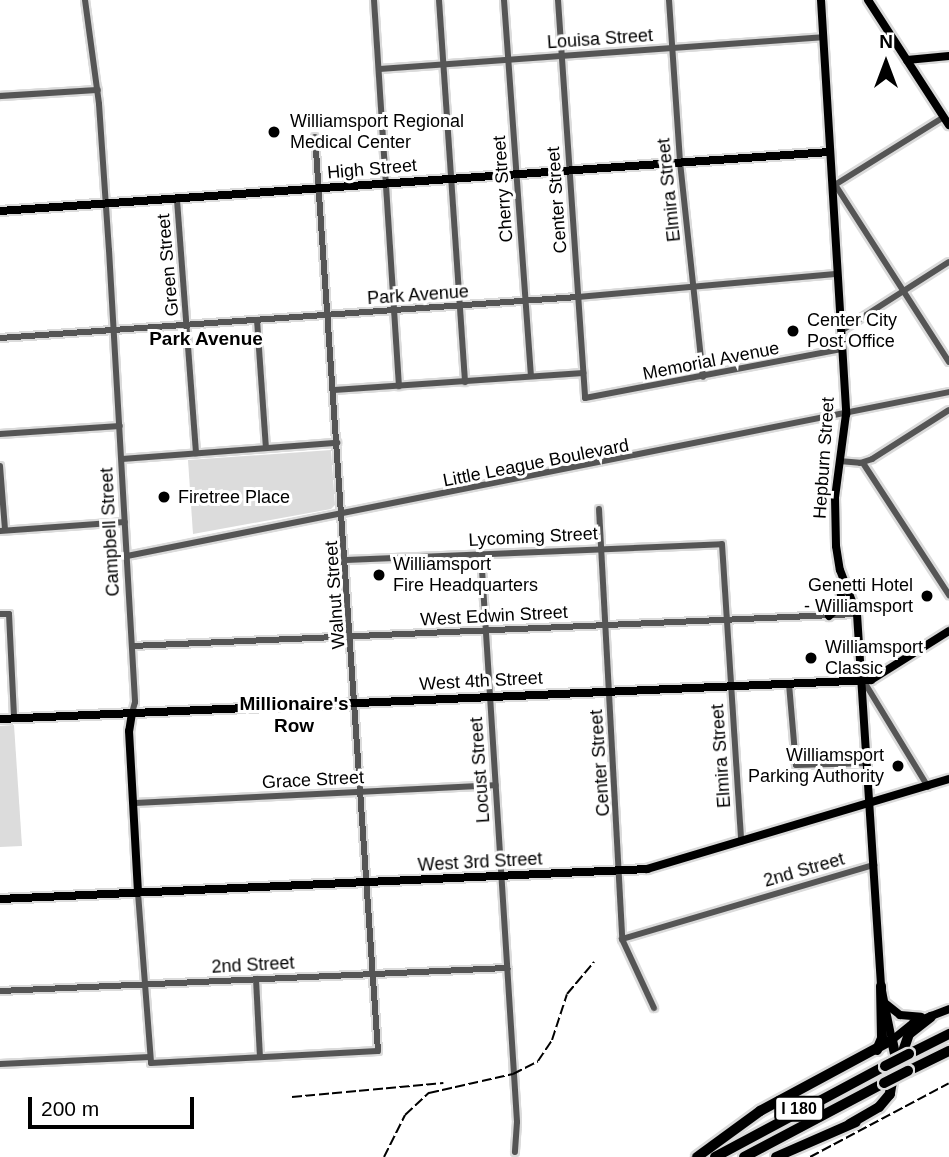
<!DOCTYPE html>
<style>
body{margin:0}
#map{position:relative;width:949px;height:1157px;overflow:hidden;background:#fff;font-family:Arial,sans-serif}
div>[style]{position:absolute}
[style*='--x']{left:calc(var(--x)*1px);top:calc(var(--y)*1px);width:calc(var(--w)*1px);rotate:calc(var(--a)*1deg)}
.green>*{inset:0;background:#dcdcdc}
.roads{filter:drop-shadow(2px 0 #dbdbdb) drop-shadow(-2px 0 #dbdbdb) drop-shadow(0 2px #dbdbdb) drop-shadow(0 -2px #dbdbdb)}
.minor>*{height:6px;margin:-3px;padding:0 3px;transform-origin:3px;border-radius:3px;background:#555}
.major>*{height:8px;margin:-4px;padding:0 4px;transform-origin:4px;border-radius:4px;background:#000}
.highway>*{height:10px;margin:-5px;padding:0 5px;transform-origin:5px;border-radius:5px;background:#000}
.rail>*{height:2px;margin-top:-1px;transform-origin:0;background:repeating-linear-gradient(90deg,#000 0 10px,transparent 0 13.5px)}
.bridges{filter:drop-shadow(2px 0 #dbdbdb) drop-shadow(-2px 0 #dbdbdb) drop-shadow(0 2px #dbdbdb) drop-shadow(0 -2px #dbdbdb)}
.highway-bridge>*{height:10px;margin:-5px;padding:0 5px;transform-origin:5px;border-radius:5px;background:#000}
.dots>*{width:19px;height:19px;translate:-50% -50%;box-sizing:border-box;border:4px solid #fff;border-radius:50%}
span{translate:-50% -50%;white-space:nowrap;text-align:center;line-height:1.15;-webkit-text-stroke:6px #fff;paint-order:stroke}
.shield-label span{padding:2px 5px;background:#fff;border:2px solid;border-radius:5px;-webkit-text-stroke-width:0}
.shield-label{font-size:16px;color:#000;font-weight:700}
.street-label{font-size:18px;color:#000}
.poi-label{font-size:18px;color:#000}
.left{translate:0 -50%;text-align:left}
.right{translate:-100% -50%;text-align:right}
.neighbourhood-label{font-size:19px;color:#000;font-weight:700}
.north{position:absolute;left:851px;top:28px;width:70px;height:70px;-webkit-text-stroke:5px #fff;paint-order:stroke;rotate:0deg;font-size:19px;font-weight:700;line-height:28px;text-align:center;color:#000}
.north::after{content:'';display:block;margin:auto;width:24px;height:32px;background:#000;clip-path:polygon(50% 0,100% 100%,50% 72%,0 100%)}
.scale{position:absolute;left:28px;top:1097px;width:166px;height:32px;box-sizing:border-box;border:4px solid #000;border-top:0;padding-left:9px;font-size:21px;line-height:24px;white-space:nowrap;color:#000;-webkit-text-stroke:5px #fff;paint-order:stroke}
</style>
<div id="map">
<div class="green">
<i style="clip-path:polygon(331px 450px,335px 505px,331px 509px,193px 534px,188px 460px)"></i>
<i style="clip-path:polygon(14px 725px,22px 846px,0 847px,0 726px)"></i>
</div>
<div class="roads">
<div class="minor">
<i style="--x:85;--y:0;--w:105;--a:82.3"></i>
<i style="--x:99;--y:104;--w:146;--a:86.1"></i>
<i style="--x:109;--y:250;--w:453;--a:86.7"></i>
<i style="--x:135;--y:702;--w:11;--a:105"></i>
<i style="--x:374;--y:0;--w:387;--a:86.3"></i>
<i style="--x:439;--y:0;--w:383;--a:86.1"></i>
<i style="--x:504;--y:0;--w:377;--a:85.9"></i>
<i style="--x:558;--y:0;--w:399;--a:86.1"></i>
<i style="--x:585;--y:398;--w:262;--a:-10.8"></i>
<i style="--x:669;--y:0;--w:162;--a:86.1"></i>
<i style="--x:680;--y:162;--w:216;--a:83.9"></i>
<i style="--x:379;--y:69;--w:445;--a:-4.1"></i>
<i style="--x:0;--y:96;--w:98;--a:-3.5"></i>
<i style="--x:833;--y:186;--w:131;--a:-31.9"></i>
<i style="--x:836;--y:186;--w:209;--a:57.3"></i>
<i style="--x:177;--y:200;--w:254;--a:85.7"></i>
<i style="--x:257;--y:320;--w:128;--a:86"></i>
<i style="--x:841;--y:331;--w:128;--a:-32.6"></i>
<i style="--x:0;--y:338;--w:579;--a:-4.06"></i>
<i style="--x:578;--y:297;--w:261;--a:-5.1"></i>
<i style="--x:334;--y:390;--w:250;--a:-3.9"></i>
<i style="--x:0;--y:434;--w:120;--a:-3.8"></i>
<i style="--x:122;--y:459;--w:216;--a:-4.3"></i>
<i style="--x:839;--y:461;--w:21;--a:5"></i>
<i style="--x:860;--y:463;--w:13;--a:-18"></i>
<i style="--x:872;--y:459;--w:91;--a:-32.5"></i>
<i style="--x:863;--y:463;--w:158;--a:56.9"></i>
<i style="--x:0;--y:466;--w:64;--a:85.5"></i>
<i style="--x:599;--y:509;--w:431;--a:86.9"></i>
<i style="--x:622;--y:939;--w:76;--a:65.1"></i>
<i style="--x:0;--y:531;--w:125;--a:-4.1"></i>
<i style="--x:481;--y:554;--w:569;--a:86.37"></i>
<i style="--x:517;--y:1122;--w:30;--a:94"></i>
<i style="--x:127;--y:556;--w:838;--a:-11.28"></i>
<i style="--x:346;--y:560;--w:376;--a:-2.4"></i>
<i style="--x:722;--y:544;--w:298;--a:86.3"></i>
<i style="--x:0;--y:614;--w:9;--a:0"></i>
<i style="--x:9;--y:614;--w:104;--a:87.2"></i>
<i style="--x:132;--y:646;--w:726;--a:-2.53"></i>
<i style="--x:863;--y:680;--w:125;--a:58.7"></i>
<i style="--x:789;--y:684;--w:81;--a:85.1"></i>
<i style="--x:796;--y:765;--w:71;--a:-1.6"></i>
<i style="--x:133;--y:803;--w:363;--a:-2.8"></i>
<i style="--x:138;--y:893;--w:170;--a:85.6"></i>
<i style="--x:151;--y:1063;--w:227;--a:-3"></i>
<i style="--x:378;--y:1051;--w:916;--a:-93.94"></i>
<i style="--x:622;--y:939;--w:263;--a:-16.4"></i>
<i style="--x:256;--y:979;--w:78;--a:87.1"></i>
<i style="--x:0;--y:991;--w:508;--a:-2.6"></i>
<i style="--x:0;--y:1064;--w:150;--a:-2.7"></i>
</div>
<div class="major">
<i style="--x:821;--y:0;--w:415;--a:86.5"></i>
<i style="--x:846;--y:414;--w:85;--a:97.5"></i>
<i style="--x:835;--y:498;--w:48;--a:88.8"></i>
<i style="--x:836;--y:546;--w:24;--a:81"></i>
<i style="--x:840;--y:570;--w:47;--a:68.9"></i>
<i style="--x:857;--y:614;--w:373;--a:86.3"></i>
<i style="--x:881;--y:986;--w:55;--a:78.5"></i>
<i style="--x:868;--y:0;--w:149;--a:57.1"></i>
<i style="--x:907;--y:60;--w:42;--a:-5.4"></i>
<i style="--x:0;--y:211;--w:832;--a:-4.07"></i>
<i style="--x:829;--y:616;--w:18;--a:-43"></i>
<i style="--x:842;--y:604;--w:17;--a:-97"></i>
<i style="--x:132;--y:713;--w:18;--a:99"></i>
<i style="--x:129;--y:731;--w:162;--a:86.8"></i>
<i style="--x:0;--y:719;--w:872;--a:-2.56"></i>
<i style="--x:871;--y:680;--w:92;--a:-32.1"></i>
<i style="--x:0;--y:899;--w:648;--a:-2.65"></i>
<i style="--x:647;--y:869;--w:315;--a:-16.6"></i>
<i style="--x:886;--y:1004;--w:18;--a:38"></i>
<i style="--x:900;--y:1015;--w:21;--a:5"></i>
<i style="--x:892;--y:1040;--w:27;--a:-39"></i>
<i style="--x:913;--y:1023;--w:39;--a:-21"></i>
</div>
<div class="highway">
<i style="--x:877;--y:1050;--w:13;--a:-67"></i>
<i style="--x:882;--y:1038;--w:52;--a:-91.1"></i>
<i style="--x:909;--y:1054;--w:45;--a:-26.6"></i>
<i style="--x:900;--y:1060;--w:28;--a:-71"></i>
<i style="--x:909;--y:1034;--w:28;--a:-38"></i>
<i style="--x:908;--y:1071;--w:46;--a:-26"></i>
<i style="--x:697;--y:1157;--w:78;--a:-36.1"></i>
<i style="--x:760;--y:1111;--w:150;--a:-28.3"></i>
<i style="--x:892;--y:1040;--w:19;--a:78"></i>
<i style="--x:896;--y:1059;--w:36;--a:100"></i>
<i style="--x:890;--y:1094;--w:17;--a:130"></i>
<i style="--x:879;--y:1107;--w:34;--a:150"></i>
<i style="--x:715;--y:1157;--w:193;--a:-28.2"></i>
<i style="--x:744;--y:1157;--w:158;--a:-27.9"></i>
<i style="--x:776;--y:1157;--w:87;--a:-23.6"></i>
</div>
</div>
<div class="rail">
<i style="--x:292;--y:1097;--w:152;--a:-5.3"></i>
<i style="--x:384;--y:1157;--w:47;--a:-63.4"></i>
<i style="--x:405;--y:1115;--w:33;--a:-43"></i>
<i style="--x:429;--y:1093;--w:86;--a:-12.7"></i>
<i style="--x:513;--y:1074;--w:28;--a:-27"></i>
<i style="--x:538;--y:1061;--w:25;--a:-56"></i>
<i style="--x:552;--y:1040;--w:48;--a:-71.9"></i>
<i style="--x:567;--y:994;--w:42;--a:-49.8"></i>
<i style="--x:810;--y:1157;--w:157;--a:-28"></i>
</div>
<div class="bridges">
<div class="highway-bridge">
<i style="--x:885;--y:1066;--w:27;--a:-27"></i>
<i style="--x:884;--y:1083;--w:27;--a:-27"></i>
</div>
</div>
<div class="dots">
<i style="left:274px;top:132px;background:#000"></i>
<i style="left:793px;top:331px;background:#000"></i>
<i style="left:164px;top:497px;background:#000"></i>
<i style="left:379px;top:575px;background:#000"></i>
<i style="left:927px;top:596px;background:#000"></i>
<i style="left:811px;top:658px;background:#000"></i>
<i style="left:898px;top:766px;background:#000"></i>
</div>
<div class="shield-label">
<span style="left:799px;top:1109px">I 180</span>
</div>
<div class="street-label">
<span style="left:600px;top:39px;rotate:-4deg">Louisa Street</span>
<span style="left:372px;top:169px;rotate:-5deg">High Street</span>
<span style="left:503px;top:189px;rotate:-94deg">Cherry Street</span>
<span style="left:669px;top:190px;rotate:-96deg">Elmira Street</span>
<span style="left:557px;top:200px;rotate:-94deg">Center Street</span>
<span style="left:168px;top:265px;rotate:-95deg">Green Street</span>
<span style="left:418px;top:295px;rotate:-4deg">Park Avenue</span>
<span style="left:711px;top:361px;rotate:-11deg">Memorial Avenue</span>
<span style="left:824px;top:458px;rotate:-86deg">Hepburn Street</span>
<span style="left:536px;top:463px;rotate:-11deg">Little League Boulevard</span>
<span style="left:110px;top:532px;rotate:-93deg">Campbell Street</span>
<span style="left:533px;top:537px;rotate:-3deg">Lycoming Street</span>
<span style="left:335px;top:595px;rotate:-94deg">Walnut Street</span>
<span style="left:494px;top:616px;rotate:-3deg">West Edwin Street</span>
<span style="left:481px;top:681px;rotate:-3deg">West 4th Street</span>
<span style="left:721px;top:756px;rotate:-94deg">Elmira Street</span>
<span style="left:600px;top:763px;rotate:-94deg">Center Street</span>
<span style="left:480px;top:770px;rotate:-94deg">Locust Street</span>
<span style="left:313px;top:780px;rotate:-3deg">Grace Street</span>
<span style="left:480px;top:862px;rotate:-3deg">West 3rd Street</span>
<span style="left:804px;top:870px;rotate:-16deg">2nd Street</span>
<span style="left:253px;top:965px;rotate:-3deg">2nd Street</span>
</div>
<div class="poi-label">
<span class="left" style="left:290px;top:132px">Williamsport Regional<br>Medical Center</span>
<span class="left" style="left:807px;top:331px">Center City<br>Post Office</span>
<span class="left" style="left:178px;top:497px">Firetree Place</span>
<span class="left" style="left:393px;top:575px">Williamsport<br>Fire Headquarters</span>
<span class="right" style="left:913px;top:596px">Genetti Hotel<br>- Williamsport</span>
<span class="left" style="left:825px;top:658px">Williamsport<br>Classic</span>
<span class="right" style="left:884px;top:766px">Williamsport<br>Parking Authority</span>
</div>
<div class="neighbourhood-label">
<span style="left:206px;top:339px">Park Avenue</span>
<span style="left:294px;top:715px">Millionaire's<br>Row</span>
</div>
<div class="north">N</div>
<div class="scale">200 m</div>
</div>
